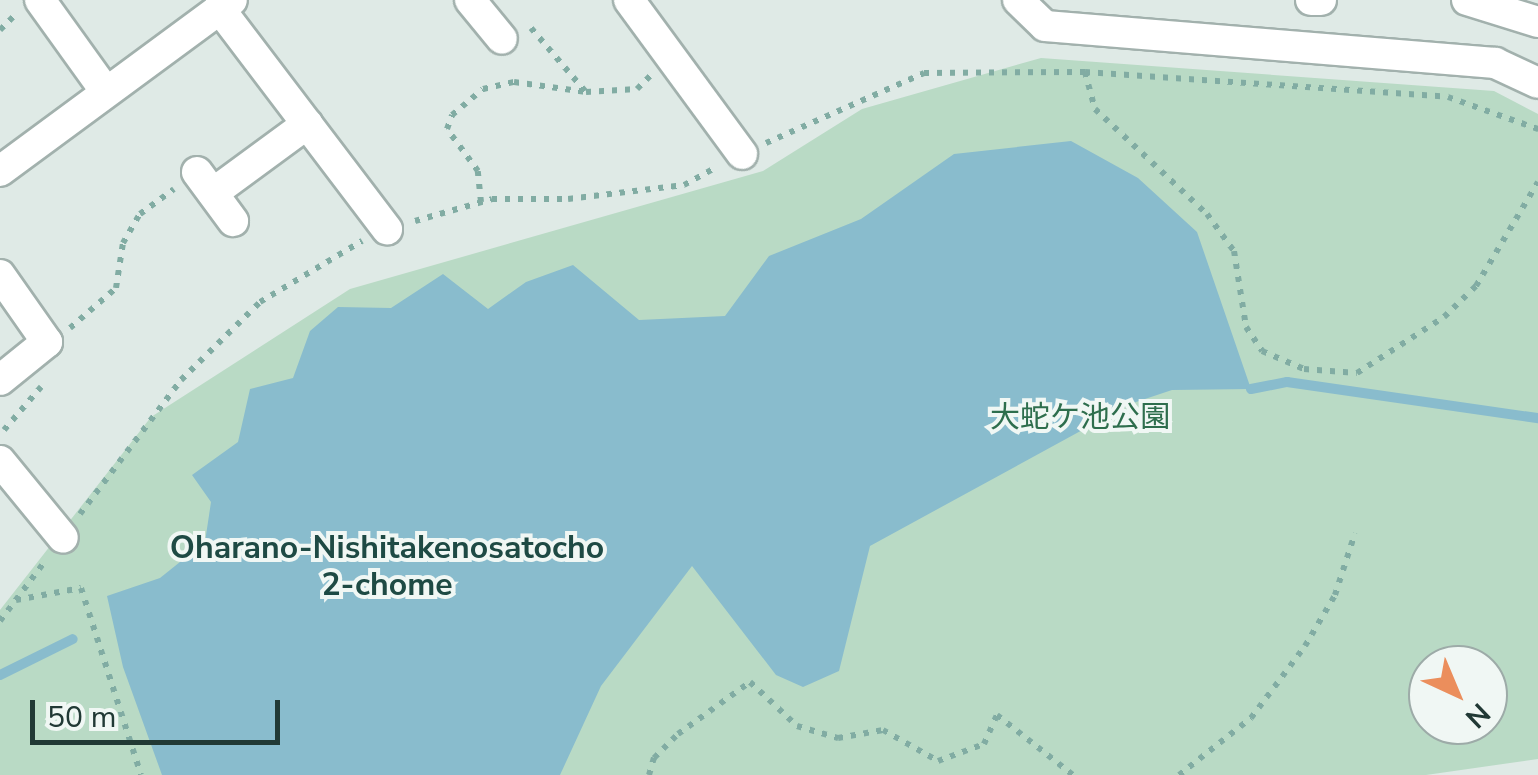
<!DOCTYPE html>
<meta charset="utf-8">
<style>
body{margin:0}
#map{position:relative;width:1538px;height:775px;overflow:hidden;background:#dfeae6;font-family:"Nunito Sans","Noto Sans JP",sans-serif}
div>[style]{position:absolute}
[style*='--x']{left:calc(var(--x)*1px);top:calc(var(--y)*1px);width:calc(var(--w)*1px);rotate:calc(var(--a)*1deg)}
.green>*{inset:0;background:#b9dac5}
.water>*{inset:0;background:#89bccd}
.stream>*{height:10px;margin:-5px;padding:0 5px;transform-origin:5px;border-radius:5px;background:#89bccd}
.path>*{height:6px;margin-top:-3px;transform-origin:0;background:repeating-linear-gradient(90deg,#81aca3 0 5px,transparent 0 13px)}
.roads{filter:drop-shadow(2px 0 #a2b1ad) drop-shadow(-2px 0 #a2b1ad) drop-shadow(0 2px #a2b1ad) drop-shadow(0 -2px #a2b1ad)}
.street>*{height:30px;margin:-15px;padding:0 15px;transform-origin:15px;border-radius:15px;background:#fff}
span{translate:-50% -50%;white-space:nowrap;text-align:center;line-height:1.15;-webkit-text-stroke:8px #f0f7f4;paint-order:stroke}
.park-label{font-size:30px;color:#2e6e4d}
.neighbourhood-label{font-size:32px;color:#1e4a44;font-weight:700}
.north{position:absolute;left:1408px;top:645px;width:100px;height:100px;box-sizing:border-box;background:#f0f7f4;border:2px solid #9daba8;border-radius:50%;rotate:136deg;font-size:28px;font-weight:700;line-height:40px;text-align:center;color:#213935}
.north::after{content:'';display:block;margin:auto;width:35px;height:45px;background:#eb8e5c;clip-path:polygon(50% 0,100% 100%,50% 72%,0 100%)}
.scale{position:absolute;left:30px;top:700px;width:250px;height:45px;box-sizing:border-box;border:5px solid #213935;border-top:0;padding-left:12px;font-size:30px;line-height:35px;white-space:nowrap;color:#213935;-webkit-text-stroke:8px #f0f7f4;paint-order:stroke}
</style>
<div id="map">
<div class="green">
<i style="clip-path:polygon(evenodd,1041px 58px,1494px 91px,1538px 114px,1538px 759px,1426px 775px,0 775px,0 610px,151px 417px,350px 289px,763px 171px,862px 109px,1041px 58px,1428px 665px,1488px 665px,1488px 725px,1428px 725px,1428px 665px)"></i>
</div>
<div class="water">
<i style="clip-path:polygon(1071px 141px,1138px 178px,1197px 232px,1251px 389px,1172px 390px,1130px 404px,870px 546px,839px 671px,803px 687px,776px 675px,692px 566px,601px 686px,560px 775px,162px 775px,123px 667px,107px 596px,160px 578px,205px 542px,211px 502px,192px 475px,238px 442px,250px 389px,293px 378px,310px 331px,338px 307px,391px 308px,443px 274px,488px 309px,526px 282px,573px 265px,639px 320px,725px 316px,769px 256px,861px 219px,954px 154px)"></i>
</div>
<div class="stream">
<i style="--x:1251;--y:389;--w:37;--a:-11"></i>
<i style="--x:1287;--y:382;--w:254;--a:8.2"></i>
<i style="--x:0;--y:675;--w:81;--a:-26.3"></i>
</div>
<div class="path">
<i style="--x:531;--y:28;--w:83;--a:49.4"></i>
<i style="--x:0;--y:30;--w:21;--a:-45"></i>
<i style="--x:1085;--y:72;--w:38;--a:75"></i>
<i style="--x:1095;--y:109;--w:154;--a:43.2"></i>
<i style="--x:1207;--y:214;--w:46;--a:53.9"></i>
<i style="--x:1234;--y:251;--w:77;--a:81"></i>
<i style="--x:1246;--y:327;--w:29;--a:56"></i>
<i style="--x:1262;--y:351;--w:46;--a:23.2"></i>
<i style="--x:1304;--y:369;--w:53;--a:4.3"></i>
<i style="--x:1357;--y:373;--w:103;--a:-32.8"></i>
<i style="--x:1444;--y:317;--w:45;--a:-44.1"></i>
<i style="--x:1476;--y:286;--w:121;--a:-59.2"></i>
<i style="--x:766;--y:143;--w:173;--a:-23.9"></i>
<i style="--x:924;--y:73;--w:161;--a:-0.4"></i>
<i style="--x:1085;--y:72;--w:364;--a:3.9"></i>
<i style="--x:1448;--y:97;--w:96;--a:19.6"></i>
<i style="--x:481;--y:202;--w:31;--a:-96"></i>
<i style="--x:478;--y:171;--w:52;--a:-126.4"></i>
<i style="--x:447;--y:129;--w:15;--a:-70"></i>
<i style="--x:452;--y:115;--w:40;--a:-40"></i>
<i style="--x:483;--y:89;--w:32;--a:-13"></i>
<i style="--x:514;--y:82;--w:73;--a:7.9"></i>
<i style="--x:586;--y:92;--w:51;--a:-3.4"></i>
<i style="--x:637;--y:89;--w:20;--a:-45"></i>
<i style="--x:415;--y:221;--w:80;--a:-15.9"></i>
<i style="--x:492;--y:199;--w:76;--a:0"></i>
<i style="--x:568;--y:199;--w:117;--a:-6.9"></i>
<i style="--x:684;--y:185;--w:35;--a:-29"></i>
<i style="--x:70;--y:328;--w:61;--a:-41"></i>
<i style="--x:116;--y:288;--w:46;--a:-81.2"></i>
<i style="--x:123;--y:243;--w:34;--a:-60"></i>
<i style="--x:140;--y:214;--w:42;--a:-36.3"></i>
<i style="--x:4;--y:430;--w:57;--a:-49.3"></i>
<i style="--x:80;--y:514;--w:168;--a:-53"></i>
<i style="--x:181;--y:380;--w:111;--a:-44.6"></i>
<i style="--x:260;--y:302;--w:119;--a:-30.9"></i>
<i style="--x:16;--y:600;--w:66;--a:-10.5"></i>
<i style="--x:81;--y:588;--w:196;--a:72.2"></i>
<i style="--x:0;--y:621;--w:76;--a:-53"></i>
<i style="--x:649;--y:775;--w:18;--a:-74"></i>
<i style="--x:654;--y:758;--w:34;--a:-45"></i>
<i style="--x:678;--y:734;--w:89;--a:-35.8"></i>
<i style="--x:750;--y:682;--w:64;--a:43.1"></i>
<i style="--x:797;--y:726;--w:43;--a:16.3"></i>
<i style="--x:838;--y:738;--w:46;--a:-10.1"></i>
<i style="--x:883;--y:730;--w:63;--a:29.4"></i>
<i style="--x:938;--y:761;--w:49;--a:-20.3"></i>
<i style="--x:984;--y:744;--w:32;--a:-66"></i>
<i style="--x:997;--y:715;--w:97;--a:38.3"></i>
<i style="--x:1179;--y:775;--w:92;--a:-38.4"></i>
<i style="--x:1251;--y:718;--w:90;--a:-53.1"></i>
<i style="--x:1305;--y:646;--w:59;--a:-59.5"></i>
<i style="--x:1335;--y:595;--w:65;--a:-72.1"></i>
</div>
<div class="roads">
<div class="street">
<i style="--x:40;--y:0;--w:113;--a:54.3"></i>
<i style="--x:470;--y:0;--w:50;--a:50.6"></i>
<i style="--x:629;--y:0;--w:191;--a:53.7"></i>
<i style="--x:1018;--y:0;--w:37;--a:44"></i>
<i style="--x:1045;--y:26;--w:452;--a:4.7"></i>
<i style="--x:1495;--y:63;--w:47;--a:24.9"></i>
<i style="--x:1311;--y:0;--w:10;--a:0"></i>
<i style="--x:1467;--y:0;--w:74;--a:17.2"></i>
<i style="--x:219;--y:8;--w:278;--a:52.8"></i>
<i style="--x:0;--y:171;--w:288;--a:-36.4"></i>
<i style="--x:197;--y:172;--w:61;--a:53.7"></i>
<i style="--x:213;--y:193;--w:117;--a:-36.3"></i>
<i style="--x:0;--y:275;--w:82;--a:55"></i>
<i style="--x:47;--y:342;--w:60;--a:141"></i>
<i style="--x:0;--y:461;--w:99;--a:50.7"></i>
</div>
</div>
<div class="park-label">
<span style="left:1080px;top:418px">大蛇ケ池公園</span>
</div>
<div class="neighbourhood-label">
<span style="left:387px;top:567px">Oharano-Nishitakenosatocho<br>2-chome</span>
</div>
<div class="north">N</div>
<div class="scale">50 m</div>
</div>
